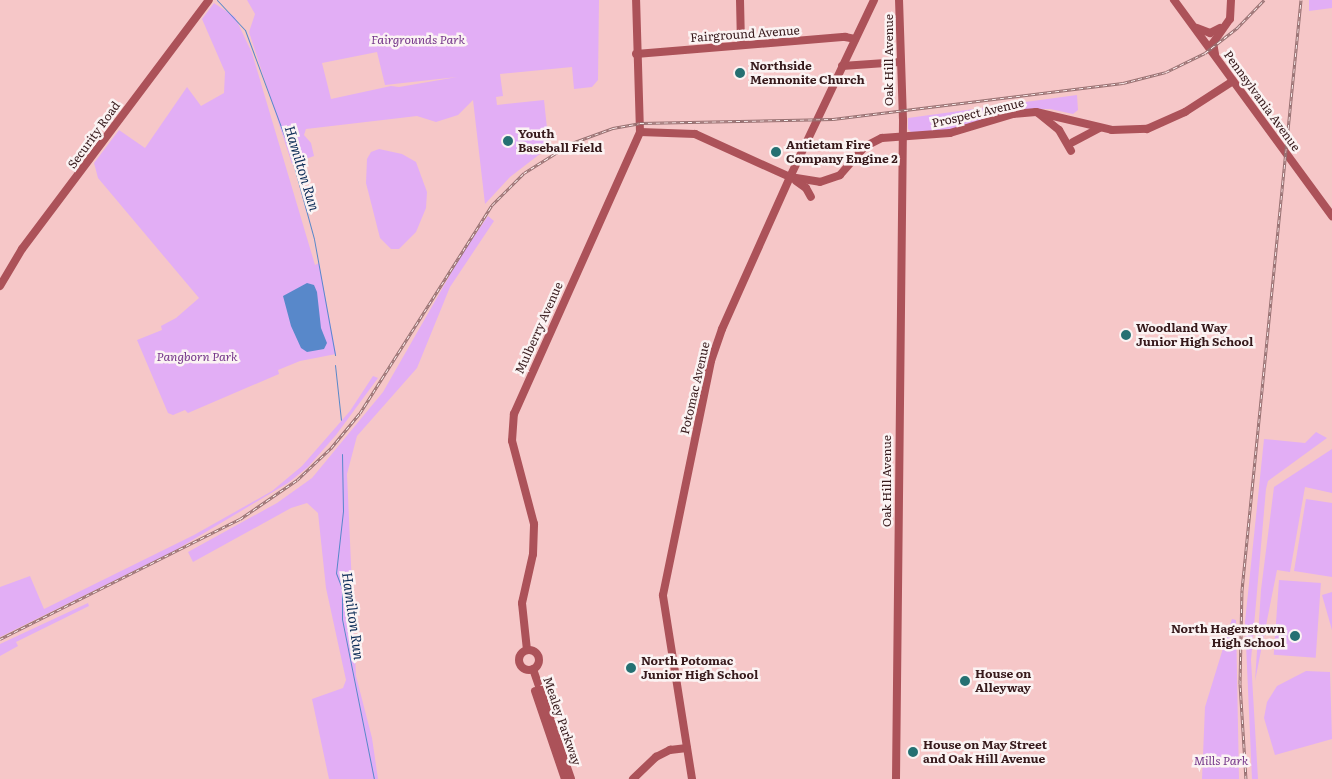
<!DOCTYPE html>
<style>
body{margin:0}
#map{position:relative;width:1332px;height:779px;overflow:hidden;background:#f6c7c8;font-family:Literata,serif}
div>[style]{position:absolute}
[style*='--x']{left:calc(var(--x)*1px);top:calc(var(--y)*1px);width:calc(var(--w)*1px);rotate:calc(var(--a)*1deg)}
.green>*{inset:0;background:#e2aef5;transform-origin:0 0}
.water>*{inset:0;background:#5888ca}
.stream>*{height:1px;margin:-0.5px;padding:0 0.5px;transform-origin:0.5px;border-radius:0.5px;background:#5888ca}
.secondary>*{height:8px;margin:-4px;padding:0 4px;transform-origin:4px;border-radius:4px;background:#ac5259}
.secondary>.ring{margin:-4px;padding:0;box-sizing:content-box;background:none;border:8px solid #ac5259;border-radius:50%}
.rail>*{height:3px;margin-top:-1.5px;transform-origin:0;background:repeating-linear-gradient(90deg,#fbf3f3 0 4px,#967071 0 8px);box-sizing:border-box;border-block:1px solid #967071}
.dots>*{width:14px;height:14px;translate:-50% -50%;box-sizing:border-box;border:2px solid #fbf3f3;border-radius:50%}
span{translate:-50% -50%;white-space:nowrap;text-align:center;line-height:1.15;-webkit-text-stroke:5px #fbf3f3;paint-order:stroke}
.street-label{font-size:12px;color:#371a1c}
.park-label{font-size:12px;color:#75378a;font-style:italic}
.poi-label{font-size:12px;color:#371a1c;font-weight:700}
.left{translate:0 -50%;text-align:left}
.right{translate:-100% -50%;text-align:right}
.water-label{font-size:14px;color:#0c2c57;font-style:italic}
</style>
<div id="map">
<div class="green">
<i style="clip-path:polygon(evenodd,247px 0,599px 0,598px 80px,592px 87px,574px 89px,572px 67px,500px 74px,503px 96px,496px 97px,497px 105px,544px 100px,549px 147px,510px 177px,485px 204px,473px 100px,458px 115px,436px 122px,417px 116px,306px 129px,304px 135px,311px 143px,314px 156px,292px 164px,249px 32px,255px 14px,247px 0,377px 52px,385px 85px,457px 77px,399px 87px,391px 86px,331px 99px,322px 63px,377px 52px)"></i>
<i style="clip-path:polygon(1309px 0,1332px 0,1332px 8px,1309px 11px)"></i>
<i style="clip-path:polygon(214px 3px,235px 17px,252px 53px,315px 265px,319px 263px,336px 354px,300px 361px,278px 370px,279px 374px,188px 413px,185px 410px,173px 415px,168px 413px,137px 340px,162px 330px,161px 326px,176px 318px,199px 298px,98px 178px,94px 163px,119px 130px,145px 148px,187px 87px,201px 106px,224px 93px,225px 72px,202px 19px)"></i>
<i style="clip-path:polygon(1077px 95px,1078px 110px,1073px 114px,1050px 109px,1024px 109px,954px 129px,913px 134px,908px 129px,908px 118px)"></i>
<i style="clip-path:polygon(379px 149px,402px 154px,416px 162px,427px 192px,426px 208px,416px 232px,399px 249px,391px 249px,380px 238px,366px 183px,367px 159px,371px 152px)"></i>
<i style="clip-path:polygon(488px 216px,494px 221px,450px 287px,417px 368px,357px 436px,347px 474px,356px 676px,372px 738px,378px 779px,329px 779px,312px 699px,343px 688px,346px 680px,326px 588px,318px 513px,307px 503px,291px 508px,193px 562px,188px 552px,277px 503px,312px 478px,383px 392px,462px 254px)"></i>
<i style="clip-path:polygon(373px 376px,378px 378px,336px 435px,308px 467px,288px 483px,174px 551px,0 637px,0 587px,30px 576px,44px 609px,194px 535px,272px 491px,302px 466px,350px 411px)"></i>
<i style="clip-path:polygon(1316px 432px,1327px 438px,1268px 481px,1266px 489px,1251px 660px,1258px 779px,1252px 779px,1245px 622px,1264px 439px,1305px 443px)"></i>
<i style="clip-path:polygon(1332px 449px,1332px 493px,1305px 487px,1290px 572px,1277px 570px,1255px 681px,1261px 590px,1274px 487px)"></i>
<i style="clip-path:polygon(1306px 499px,1332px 503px,1332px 577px,1294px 571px)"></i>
<i style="left:1279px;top:580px;width:42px;height:75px;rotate:4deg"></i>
<i style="clip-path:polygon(1332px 592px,1332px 630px,1322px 595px)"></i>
<i style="clip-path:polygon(88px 603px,89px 606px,16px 642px,18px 646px,0 656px,0 644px)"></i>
<i style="clip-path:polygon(1232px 619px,1236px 620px,1239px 779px,1202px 779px,1205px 707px)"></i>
<i style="clip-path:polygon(1306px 671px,1330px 672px,1332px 739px,1275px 755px,1264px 718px,1267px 702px,1277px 686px)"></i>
</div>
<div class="water">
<i style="clip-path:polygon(307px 283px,314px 285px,317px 292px,321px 328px,327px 343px,324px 349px,307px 352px,301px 348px,291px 326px,283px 296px)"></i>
</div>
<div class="stream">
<i style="--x:217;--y:0;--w:41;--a:47"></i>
<i style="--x:245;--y:30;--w:126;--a:69.6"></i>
<i style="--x:289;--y:148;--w:94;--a:74.6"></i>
<i style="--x:314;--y:239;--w:118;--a:79.7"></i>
<i style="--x:335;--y:365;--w:55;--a:83.8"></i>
<i style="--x:342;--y:454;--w:57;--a:89"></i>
<i style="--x:343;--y:511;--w:62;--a:96.4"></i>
<i style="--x:336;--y:573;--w:17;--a:69"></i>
<i style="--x:342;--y:589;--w:30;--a:90"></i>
<i style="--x:342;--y:619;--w:163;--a:78.7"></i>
</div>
<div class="secondary">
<i style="--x:740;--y:0;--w:45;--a:88.7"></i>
<i style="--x:1174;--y:0;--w:268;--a:53.8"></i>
<i style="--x:1197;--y:28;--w:14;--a:21"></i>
<i style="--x:1210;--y:33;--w:11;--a:-27"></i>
<i style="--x:636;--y:54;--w:210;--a:-4.7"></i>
<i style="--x:845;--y:37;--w:10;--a:11"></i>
<i style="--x:1215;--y:54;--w:11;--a:-100"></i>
<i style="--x:1213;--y:43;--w:29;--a:-55"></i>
<i style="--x:1230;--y:19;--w:19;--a:-87"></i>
<i style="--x:842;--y:66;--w:58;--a:-3.9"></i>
<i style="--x:1038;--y:113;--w:27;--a:39"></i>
<i style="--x:1059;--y:130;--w:24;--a:60"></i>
<i style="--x:640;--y:132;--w:55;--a:2.1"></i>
<i style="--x:695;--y:134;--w:104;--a:24.4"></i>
<i style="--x:790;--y:177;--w:30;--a:9"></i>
<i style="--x:820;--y:182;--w:21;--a:-19"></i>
<i style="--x:840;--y:175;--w:37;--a:-49"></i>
<i style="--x:864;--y:147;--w:20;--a:-27"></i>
<i style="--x:882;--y:138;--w:68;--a:-4.2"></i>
<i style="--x:950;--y:133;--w:66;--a:-16.8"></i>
<i style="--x:1013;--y:114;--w:23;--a:-5"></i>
<i style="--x:1036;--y:112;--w:78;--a:13.3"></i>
<i style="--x:1112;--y:130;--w:35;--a:-2"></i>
<i style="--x:1147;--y:129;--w:42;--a:-24.1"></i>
<i style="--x:1185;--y:112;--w:57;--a:-32.9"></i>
<i style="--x:1073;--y:142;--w:30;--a:-28"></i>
<i style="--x:796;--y:181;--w:12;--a:35"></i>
<i style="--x:806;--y:188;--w:10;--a:61"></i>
<i style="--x:0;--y:286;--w:43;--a:-59.3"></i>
<i style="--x:22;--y:249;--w:311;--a:-53.1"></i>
<i style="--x:527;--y:650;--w:47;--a:-96.1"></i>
<i style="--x:522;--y:603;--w:50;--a:-77.3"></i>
<i style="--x:533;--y:554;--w:30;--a:-88"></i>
<i style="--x:534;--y:524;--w:86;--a:-104.8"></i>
<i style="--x:512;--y:441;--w:27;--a:-86"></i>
<i style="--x:514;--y:414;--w:309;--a:-65.9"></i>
<i style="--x:640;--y:132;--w:132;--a:-91.7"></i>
<i class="ring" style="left:519px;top:650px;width:12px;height:12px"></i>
<i style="--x:533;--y:669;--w:116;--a:70.9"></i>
<i style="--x:535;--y:691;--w:93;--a:71.2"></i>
<i style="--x:633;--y:779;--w:32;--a:-44"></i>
<i style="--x:656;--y:757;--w:16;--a:-27"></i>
<i style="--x:670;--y:750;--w:17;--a:-7"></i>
<i style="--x:692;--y:779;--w:186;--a:-99"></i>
<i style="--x:663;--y:595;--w:239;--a:-78.4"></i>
<i style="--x:711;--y:361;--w:34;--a:-71"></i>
<i style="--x:722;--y:329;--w:167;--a:-65.9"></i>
<i style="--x:790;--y:177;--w:196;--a:-64.6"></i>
<i style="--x:896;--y:779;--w:659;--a:-89.39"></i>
<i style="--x:903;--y:120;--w:120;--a:-91.9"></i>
</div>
<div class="rail">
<i style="--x:0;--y:639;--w:268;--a:-26.6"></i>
<i style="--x:240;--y:519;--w:69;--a:-34.4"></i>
<i style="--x:297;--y:480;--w:47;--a:-43.3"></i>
<i style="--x:331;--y:448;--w:45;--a:-50.4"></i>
<i style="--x:360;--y:413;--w:246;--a:-57.6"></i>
<i style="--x:492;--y:205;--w:45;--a:-45"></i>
<i style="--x:524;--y:173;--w:57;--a:-32"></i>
<i style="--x:572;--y:143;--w:44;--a:-20.1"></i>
<i style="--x:613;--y:128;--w:27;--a:-10"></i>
<i style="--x:640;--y:123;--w:193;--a:-1.2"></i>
<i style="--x:833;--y:119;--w:292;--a:-7.1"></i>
<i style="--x:1123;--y:83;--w:44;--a:-14.3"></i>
<i style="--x:1166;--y:72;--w:43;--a:-26"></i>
<i style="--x:1205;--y:53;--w:41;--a:-38"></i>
<i style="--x:1237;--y:28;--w:39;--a:-46"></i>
<i style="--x:1246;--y:779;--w:95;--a:-93.6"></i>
<i style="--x:1240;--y:684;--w:94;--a:-88.8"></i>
<i style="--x:1242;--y:590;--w:593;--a:-84.29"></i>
</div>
<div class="dots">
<i style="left:740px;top:73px;background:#257072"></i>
<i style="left:508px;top:141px;background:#257072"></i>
<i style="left:776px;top:152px;background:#257072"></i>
<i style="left:1126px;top:335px;background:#257072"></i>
<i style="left:1295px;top:636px;background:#257072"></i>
<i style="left:631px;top:668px;background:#257072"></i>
<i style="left:965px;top:681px;background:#257072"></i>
<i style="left:913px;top:752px;background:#257072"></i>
</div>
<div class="street-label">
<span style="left:745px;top:34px;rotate:-4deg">Fairground Avenue</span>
<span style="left:889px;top:60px;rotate:-90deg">Oak Hill Avenue</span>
<span style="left:1262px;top:101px;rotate:54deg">Pennsylvania Avenue</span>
<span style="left:978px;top:113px;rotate:-13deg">Prospect Avenue</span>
<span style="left:94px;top:135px;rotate:-54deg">Security Road</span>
<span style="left:539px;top:328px;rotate:-66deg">Mulberry Avenue</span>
<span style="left:695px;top:388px;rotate:-77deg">Potomac Avenue</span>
<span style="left:887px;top:481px;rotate:-90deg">Oak Hill Avenue</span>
<span style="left:562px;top:721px;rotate:71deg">Mealey Parkway</span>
</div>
<div class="park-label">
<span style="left:418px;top:40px">Fairgrounds Park</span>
<span style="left:197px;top:357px">Pangborn Park</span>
<span style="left:1221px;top:761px">Mills Park</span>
</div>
<div class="poi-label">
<span class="left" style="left:750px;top:73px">Northside<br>Mennonite Church</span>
<span class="left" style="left:518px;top:141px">Youth<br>Baseball Field</span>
<span class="left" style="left:786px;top:152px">Antietam Fire<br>Company Engine 2</span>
<span class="left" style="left:1136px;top:335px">Woodland Way<br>Junior High School</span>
<span class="right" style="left:1285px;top:636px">North Hagerstown<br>High School</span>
<span class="left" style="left:641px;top:668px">North Potomac<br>Junior High School</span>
<span class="left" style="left:975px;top:681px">House on<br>Alleyway</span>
<span class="left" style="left:923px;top:752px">House on May Street<br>and Oak Hill Avenue</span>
</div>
<div class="water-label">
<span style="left:303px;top:168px;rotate:73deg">Hamilton Run</span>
<span style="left:354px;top:616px;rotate:82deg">Hamilton Run</span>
</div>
</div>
